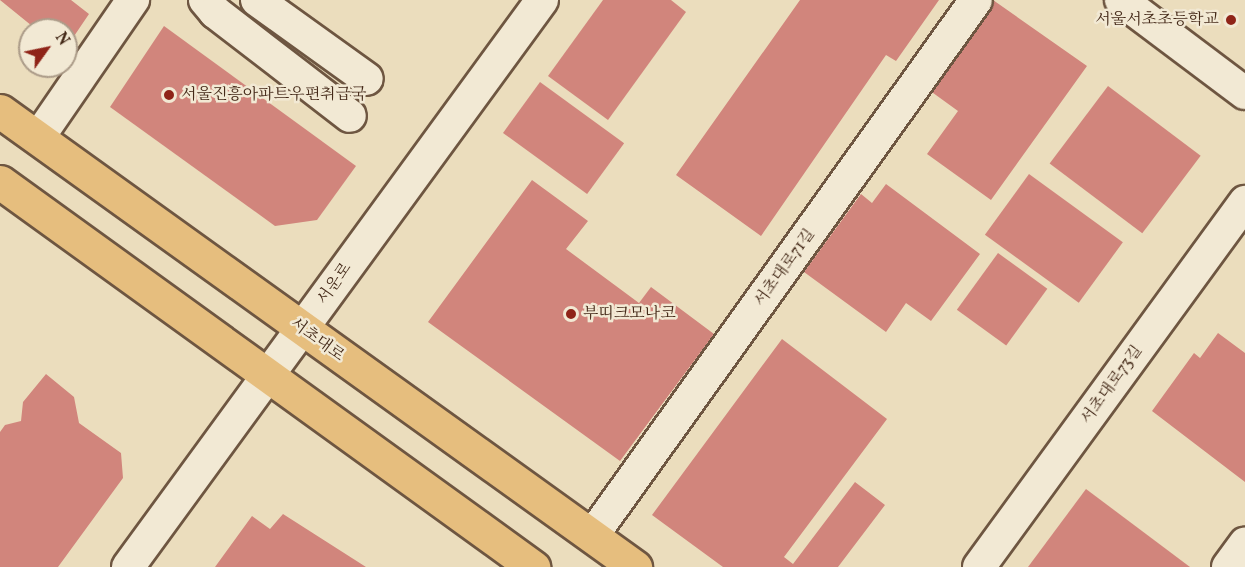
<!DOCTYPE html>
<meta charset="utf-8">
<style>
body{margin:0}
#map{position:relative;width:1245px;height:567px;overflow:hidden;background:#ebddbd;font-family:Vollkorn,"Noto Serif KR",serif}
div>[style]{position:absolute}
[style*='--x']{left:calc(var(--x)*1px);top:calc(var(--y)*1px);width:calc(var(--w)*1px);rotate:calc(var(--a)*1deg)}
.building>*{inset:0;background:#d1857c;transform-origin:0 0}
.roads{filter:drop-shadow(2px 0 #6e5641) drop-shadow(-2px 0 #6e5641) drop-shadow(0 2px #6e5641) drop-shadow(0 -2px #6e5641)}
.minor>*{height:32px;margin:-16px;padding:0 16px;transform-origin:16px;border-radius:16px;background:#f2e9d4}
.major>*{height:33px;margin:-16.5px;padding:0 16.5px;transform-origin:16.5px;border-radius:16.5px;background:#e6be7e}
.dots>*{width:16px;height:16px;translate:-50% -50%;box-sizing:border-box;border:3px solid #f2e9d4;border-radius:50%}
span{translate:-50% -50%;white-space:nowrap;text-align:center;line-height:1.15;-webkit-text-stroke:5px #f2e9d4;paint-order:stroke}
.poi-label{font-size:16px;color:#442918}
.right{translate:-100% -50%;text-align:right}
.left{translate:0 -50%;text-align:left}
.street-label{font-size:16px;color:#442918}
.north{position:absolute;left:18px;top:18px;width:60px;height:60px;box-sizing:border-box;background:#f2e9d4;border:2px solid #ac9c89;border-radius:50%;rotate:57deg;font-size:16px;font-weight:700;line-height:24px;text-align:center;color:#442918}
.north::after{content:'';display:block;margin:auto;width:21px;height:27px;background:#8f2418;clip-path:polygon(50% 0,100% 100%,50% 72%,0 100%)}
</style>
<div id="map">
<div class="building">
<i style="clip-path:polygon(0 0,71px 0,89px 14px,66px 48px,66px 30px,37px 30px)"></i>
<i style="clip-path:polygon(603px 0,671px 0,686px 12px,608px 120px,548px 76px)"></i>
<i style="clip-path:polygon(800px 0,939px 0,896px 61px,886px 55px,761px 236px,676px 175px)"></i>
<i style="clip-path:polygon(993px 0,1087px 66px,991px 200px,927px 154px,958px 111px,929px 90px)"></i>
<i style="clip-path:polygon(164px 26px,356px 166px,317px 220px,275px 226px,110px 107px)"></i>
<i style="left:540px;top:82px;width:104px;height:63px;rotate:36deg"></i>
<i style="left:1108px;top:86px;width:116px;height:97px;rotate:37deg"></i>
<i style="left:1029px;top:174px;width:116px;height:75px;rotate:36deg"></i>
<i style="clip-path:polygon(532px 180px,588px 221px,566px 249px,639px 303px,651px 287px,714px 334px,620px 461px,428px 322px)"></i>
<i style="clip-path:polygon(886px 184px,980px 254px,931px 321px,906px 303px,886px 332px,804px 272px,861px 194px,872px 203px)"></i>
<i style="left:998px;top:253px;width:61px;height:70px;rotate:36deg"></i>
<i style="clip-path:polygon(1218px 333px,1245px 353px,1245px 482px,1152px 411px,1194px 353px,1200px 358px)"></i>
<i style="clip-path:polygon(782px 339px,887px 419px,784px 557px,793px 564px,855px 482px,885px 505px,838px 567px,723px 567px,652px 515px)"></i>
<i style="clip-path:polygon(46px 374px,74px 397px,79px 423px,121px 453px,123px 478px,58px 567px,0 567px,0 432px,5px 425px,21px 421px,23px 402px)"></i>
<i style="clip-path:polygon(1086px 489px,1190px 567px,1028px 567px)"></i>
<i style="clip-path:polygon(283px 514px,366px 567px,215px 567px,252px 516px,270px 529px)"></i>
</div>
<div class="roads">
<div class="minor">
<i style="--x:205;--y:0;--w:16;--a:50"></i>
<i style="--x:215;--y:12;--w:170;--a:37.6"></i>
<i style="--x:257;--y:0;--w:135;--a:35.7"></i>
<i style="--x:1121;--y:0;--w:155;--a:36.9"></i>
<i style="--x:38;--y:138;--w:168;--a:-55.5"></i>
<i style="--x:592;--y:536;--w:659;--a:-54.38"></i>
<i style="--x:128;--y:567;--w:702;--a:-53.86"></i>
<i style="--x:979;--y:567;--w:452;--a:-53.9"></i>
<i style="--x:1228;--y:567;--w:29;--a:-54"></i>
</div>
<div class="major">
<i style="--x:0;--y:111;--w:782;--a:35.68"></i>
<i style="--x:0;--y:182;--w:658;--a:35.84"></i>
</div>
</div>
<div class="dots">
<i style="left:1231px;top:20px;background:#8f2418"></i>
<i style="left:169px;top:95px;background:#8f2418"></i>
<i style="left:571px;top:314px;background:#8f2418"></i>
</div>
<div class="poi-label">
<span class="right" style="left:1219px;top:20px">서울서초초등학교</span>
<span class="left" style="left:181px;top:95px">서울진흥아파트우편취급국</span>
<span class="left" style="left:583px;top:314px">부띠크모나코</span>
</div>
<div class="street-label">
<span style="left:785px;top:268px;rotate:-54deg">서초대로71길</span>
<span style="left:335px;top:284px;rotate:-55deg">서운로</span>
<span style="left:317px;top:340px;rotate:36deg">서초대로</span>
<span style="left:1112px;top:385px;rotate:-54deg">서초대로73길</span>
</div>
<div class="north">N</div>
</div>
